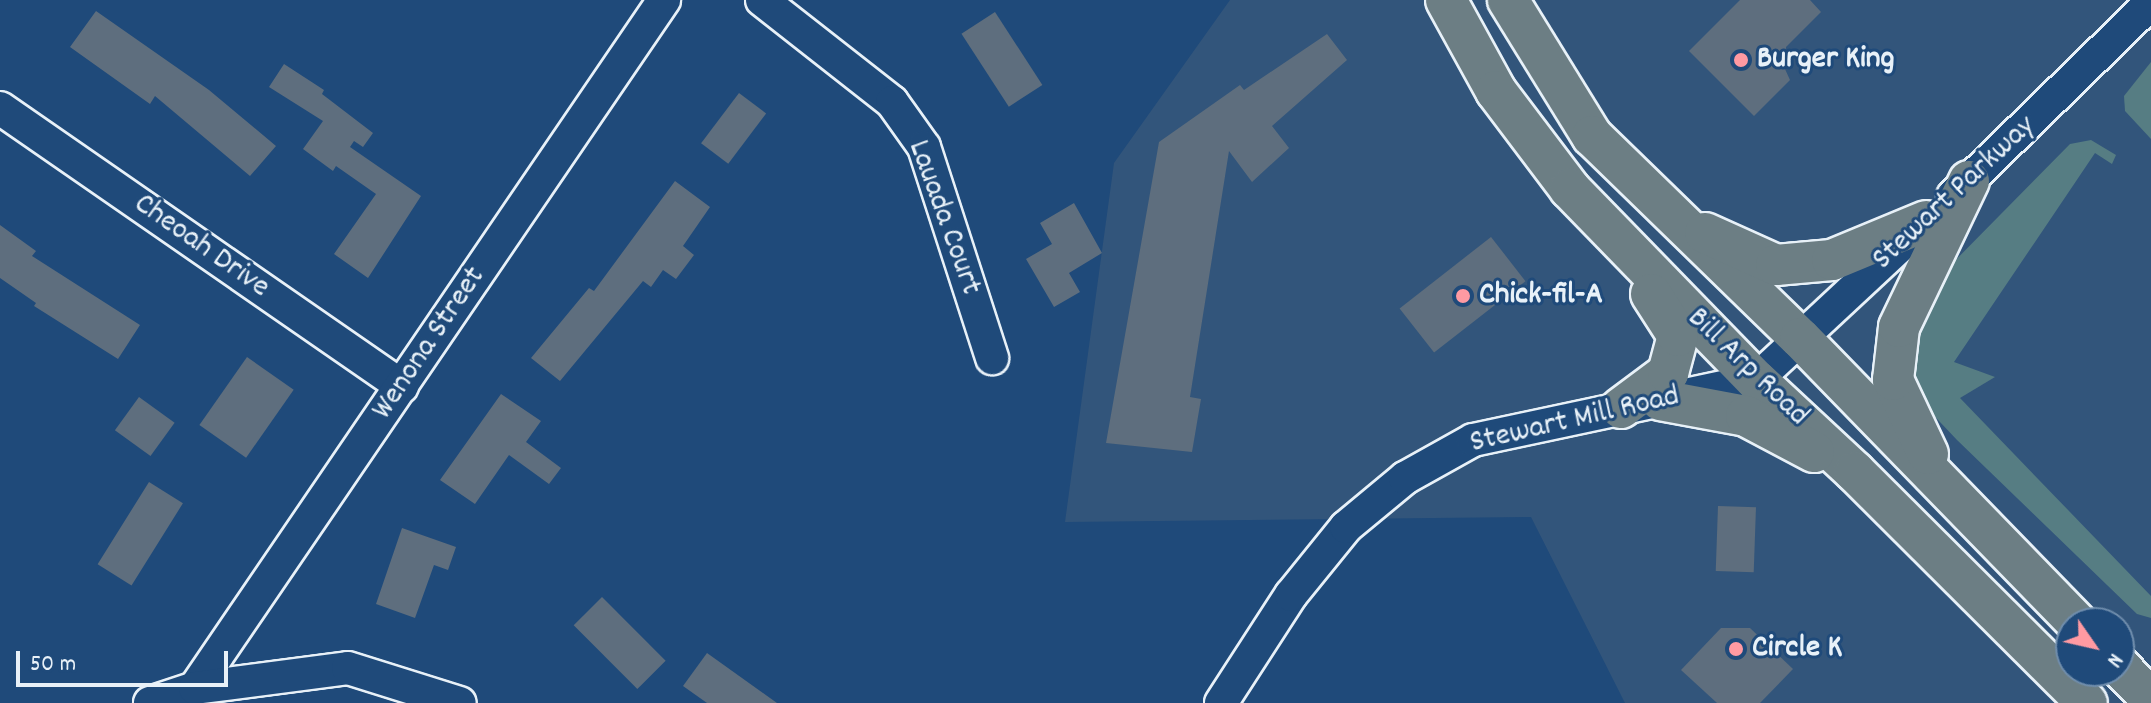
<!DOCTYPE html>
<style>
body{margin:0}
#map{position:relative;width:2151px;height:703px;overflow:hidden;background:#1f4a7a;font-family:Dekko,sans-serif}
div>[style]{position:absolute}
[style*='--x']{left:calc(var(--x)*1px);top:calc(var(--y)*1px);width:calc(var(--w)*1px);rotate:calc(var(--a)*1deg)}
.built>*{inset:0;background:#32557b}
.green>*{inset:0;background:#567d83}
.building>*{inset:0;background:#5e6e7e;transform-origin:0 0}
.roads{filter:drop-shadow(2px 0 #e8f1f8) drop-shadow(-2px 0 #e8f1f8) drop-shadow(0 2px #e8f1f8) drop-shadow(0 -2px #e8f1f8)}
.minor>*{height:32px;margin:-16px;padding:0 16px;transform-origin:16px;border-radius:16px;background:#1f4a7a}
.major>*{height:40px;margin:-20px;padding:0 20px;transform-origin:20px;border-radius:20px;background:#6c7e84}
.dots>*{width:22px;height:22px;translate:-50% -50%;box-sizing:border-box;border:4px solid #1f4a7a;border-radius:50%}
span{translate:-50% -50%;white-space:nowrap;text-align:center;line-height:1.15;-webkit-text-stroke:6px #1f4a7a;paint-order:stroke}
.poi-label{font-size:32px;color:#e8f1f8;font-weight:700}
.left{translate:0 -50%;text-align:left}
.street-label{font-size:32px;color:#e8f1f8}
.north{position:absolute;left:2055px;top:607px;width:80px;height:80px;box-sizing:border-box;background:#1f4a7a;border:2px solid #6f8dac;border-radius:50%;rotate:124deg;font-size:22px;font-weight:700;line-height:32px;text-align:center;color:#e8f1f8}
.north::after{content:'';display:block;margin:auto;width:28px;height:36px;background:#ff9aa2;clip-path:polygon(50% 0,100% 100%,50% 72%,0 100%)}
.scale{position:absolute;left:16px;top:651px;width:212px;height:36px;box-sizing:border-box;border:4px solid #e8f1f8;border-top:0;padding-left:10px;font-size:24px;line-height:28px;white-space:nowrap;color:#e8f1f8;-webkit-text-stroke:6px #1f4a7a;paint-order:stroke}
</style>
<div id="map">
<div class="built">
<i style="clip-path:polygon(evenodd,1230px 0,2151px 0,2151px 703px,1625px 703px,1531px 517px,1065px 522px,1114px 163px,1230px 0,2071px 623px,2119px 623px,2119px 671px,2071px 671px,2071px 623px)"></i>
</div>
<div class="green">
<i style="clip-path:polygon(2151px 62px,2151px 139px,2125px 111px,2124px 96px)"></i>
<i style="clip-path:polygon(2091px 140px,2116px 155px,2112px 164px,2095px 153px,1954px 362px,1995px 377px,1960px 398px,2151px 596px,2151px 618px,2137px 614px,1957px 440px,1922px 403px,1910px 367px,1914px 311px,1931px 285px,2070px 144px)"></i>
</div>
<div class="building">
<i style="clip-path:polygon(1740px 0,1810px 0,1821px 12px,1786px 47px,1785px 69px,1790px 80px,1754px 116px,1689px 51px)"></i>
<i style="clip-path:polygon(96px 11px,209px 90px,276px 146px,250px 176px,155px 96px,150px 104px,70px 47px)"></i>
<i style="left:995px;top:12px;width:87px;height:40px;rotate:57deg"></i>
<i style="clip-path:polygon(1327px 34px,1347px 60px,1272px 126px,1289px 148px,1252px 182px,1229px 151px,1190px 397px,1201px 399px,1192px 452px,1106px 443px,1159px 142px,1240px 85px,1244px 90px)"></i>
<i style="clip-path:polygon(284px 64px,324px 90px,322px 94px,373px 133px,363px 147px,354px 141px,350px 147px,421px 196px,368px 278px,334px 254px,376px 194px,336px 166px,333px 171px,303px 149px,323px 121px,269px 87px)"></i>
<i style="left:739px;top:93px;width:34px;height:63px;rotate:37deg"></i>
<i style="clip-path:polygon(675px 181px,710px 207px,683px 246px,694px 255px,676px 279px,663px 270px,651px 287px,643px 281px,560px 381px,531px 358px,589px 288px,594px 291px)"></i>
<i style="clip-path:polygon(1074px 203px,1102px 253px,1069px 273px,1080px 292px,1054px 307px,1026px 259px,1052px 244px,1040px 223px)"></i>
<i style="clip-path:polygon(0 225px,36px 251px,32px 256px,140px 325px,118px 359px,34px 306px,36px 303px,0 278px)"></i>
<i style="left:1491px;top:237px;width:56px;height:116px;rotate:52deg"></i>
<i style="left:247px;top:357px;width:57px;height:83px;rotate:35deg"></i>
<i style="clip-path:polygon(501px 394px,541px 421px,526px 442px,561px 468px,549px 484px,509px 455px,475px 504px,440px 480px)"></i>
<i style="left:139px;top:397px;width:44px;height:41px;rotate:36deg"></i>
<i style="left:149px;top:482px;width:40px;height:97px;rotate:32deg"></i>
<i style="left:1718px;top:506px;width:38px;height:65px;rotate:2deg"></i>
<i style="clip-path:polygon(402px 528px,456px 547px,448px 570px,434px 565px,415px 618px,376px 604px)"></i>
<i style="left:602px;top:597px;width:90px;height:40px;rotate:45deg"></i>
<i style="clip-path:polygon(1721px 628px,1750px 628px,1793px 669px,1760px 703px,1717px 703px,1681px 670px)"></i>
<i style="clip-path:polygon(707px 653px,777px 703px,707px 703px,683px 686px)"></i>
</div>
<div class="roads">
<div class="minor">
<i style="--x:762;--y:0;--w:165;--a:38.1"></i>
<i style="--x:892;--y:102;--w:55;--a:54.6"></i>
<i style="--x:924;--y:147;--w:222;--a:72.1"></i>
<i style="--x:0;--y:108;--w:489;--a:34.7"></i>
<i style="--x:1953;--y:196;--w:277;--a:-44.3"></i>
<i style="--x:195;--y:688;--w:833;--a:-55.72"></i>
<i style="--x:150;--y:703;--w:47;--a:-18.4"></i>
<i style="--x:195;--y:688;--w:154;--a:-7.4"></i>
<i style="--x:348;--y:668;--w:117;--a:17.4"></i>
<i style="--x:1221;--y:703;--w:129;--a:-57.1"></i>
<i style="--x:1291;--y:595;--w:87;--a:-51"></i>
<i style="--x:1346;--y:527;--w:77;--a:-39.7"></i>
<i style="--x:1405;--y:478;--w:78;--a:-29.2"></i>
<i style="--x:1473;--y:440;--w:289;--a:-12"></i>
<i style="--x:1756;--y:380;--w:219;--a:-43"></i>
</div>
<div class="major">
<i style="--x:1446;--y:0;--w:104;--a:61.2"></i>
<i style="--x:1496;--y:91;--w:123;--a:52.9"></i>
<i style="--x:1570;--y:189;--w:267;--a:45.8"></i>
<i style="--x:1756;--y:380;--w:135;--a:42.9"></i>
<i style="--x:1855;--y:472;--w:327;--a:44.9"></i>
<i style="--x:1508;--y:0;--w:160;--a:58.3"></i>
<i style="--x:1592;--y:136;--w:290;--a:44.2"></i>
<i style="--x:1800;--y:338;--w:397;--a:45.8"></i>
<i style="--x:1705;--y:233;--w:78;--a:24.3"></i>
<i style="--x:1776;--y:265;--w:56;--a:-5.1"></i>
<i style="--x:1832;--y:260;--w:102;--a:-22.5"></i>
<i style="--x:1660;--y:400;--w:87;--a:10.5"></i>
<i style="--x:1746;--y:416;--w:77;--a:27.9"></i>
<i style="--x:1621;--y:408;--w:59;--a:-36.7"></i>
<i style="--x:1668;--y:373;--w:38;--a:-75"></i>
<i style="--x:1678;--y:336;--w:50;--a:-122.7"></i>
<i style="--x:1928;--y:454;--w:82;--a:-115.3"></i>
<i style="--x:1893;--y:380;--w:53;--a:-83.5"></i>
<i style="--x:1899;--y:327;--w:162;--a:-64.4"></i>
<i style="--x:2119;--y:666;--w:46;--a:45.9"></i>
</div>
</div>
<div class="dots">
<i style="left:1741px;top:60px;background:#ff9aa2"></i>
<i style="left:1463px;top:296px;background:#ff9aa2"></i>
<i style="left:1736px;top:649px;background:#ff9aa2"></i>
</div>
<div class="poi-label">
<span class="left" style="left:1757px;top:60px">Burger King</span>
<span class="left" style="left:1479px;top:296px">Chick-fil-A</span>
<span class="left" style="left:1752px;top:649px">Circle K</span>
</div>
<div class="street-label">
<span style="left:1955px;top:194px;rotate:-43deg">Stewart Parkway</span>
<span style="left:943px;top:218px;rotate:70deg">Lauada Court</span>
<span style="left:201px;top:247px;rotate:35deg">Cheoah Drive</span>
<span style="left:430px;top:344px;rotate:-56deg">Wenona Street</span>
<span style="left:1747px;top:368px;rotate:44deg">Bill Arp Road</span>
<span style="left:1575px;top:421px;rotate:-13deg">Stewart Mill Road</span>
</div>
<div class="north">N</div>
<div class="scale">50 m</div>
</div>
